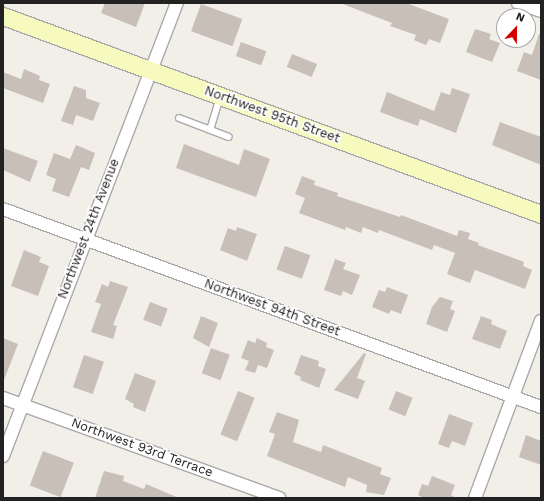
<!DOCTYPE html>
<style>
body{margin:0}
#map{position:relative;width:544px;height:501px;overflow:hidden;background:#f2efe9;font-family:"Work Sans",sans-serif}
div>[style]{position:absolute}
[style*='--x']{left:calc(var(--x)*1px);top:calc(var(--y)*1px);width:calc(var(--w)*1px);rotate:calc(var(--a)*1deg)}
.building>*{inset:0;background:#c7bfb8;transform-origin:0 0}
.roads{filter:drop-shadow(1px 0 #a9a9a9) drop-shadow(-1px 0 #a9a9a9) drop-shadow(0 1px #a9a9a9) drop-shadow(0 -1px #a9a9a9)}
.service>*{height:6px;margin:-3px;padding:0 3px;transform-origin:3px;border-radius:3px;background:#fff}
.minor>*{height:12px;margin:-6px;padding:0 6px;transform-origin:6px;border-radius:6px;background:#fff}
.secondary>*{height:17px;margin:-8.5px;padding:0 8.5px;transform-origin:8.5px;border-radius:8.5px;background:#f7fabf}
span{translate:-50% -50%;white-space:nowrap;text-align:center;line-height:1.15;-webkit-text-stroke:3.5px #fff;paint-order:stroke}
.street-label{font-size:13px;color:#222}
.frame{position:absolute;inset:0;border:4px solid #222;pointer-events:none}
.north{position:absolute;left:496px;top:8px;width:40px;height:40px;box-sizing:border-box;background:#fff;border:1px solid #a7a7a7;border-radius:50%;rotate:22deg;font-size:11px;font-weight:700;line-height:16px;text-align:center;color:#222}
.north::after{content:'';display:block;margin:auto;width:14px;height:18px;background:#d40000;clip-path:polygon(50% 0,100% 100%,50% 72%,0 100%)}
</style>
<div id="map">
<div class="building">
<i style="clip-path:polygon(105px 3px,145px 3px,136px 27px,101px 13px)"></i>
<i style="clip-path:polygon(340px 3px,406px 3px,449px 19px,440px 43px,429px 39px,426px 45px,414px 40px,416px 35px,390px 26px,392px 23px)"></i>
<i style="left:201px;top:4px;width:44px;height:29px;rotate:20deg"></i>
<i style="clip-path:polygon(475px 29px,491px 34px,489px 39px,500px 43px,492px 62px,466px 52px)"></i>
<i style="clip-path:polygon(539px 34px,541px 34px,541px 80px,517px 71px,524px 52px,532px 55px)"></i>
<i style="left:241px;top:42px;width:27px;height:15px;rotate:20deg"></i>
<i style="left:292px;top:54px;width:27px;height:14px;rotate:22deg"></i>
<i style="clip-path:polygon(24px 69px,40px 76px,39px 80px,50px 84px,43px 103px,3px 88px,3px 72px,21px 79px)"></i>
<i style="clip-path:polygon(74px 86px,86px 90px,86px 98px,100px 103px,93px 121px,76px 115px,73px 125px,61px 121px)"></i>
<i style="clip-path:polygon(452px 88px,470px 94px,456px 133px,420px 119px,418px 126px,380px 112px,387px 92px,434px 111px,441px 92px,450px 95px)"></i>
<i style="clip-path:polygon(500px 122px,541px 137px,541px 165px,492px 145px)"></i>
<i style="clip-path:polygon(184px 144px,239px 165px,244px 149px,270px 159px,256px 197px,176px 168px)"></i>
<i style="clip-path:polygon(76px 145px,95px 153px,89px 170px,81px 167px,69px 197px,52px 191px,56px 179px,46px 175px,54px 153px,70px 159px)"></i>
<i style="clip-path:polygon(3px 148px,38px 161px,30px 182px,3px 170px)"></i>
<i style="clip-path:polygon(302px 176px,315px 181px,314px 185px,338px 193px,337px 196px,400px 217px,401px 215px,457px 236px,459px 230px,470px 233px,468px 239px,479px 243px,478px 245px,524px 262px,523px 266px,532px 270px,525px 289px,475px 270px,470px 283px,447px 274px,455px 253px,434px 245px,432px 250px,379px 230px,378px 233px,363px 227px,361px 233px,346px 227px,345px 230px,299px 213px,305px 198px,295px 194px)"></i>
<i style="clip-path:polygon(237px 227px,257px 234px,247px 261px,220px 250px,228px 228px,236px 231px)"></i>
<i style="left:285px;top:246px;width:27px;height:25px;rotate:20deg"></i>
<i style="clip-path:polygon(24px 250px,41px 257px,39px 262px,49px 266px,38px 296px,11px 286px)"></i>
<i style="clip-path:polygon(335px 259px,346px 263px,343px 269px,360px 275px,352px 295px,343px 291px,341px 296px,324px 290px)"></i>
<i style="clip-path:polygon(110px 281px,128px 287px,113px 325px,117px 326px,113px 339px,91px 332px,101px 304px,95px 302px,102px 284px,108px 287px)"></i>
<i style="clip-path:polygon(387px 287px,408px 295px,401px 314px,391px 310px,389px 314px,372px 307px,379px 290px,385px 292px)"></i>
<i style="clip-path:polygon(440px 297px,453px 301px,450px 309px,455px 311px,447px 332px,426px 324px,432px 307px)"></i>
<i style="left:150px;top:302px;width:19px;height:19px;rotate:21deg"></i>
<i style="clip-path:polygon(201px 316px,218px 323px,209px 347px,193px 338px)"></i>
<i style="clip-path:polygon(481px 316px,492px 320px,491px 324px,507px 331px,500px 349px,472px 339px)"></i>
<i style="clip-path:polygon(3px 338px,18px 344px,4px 380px,3px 380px)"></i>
<i style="clip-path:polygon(257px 338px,267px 343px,266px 347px,274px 350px,267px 368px,258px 365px,255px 373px,245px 370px,249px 361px,241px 358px,248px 340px,255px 343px)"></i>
<i style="left:211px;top:348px;width:20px;height:27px;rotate:20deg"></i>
<i style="clip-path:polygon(364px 353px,366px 354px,357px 378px,365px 381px,358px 399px,334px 390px)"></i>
<i style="left:84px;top:355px;width:21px;height:34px;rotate:19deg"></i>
<i style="clip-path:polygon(301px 355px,319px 361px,318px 366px,326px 369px,319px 388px,300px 380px,301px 377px,294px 374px)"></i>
<i style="clip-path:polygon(135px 373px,156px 381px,145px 412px,133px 407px,134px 404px,125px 399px)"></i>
<i style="left:238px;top:391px;width:18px;height:47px;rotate:22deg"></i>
<i style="left:396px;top:391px;width:18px;height:20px;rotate:22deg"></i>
<i style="clip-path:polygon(277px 412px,299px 420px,293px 442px,321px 452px,323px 445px,382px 468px,380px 474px,391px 478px,384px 495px,366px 492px,367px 485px,348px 477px,345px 487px,267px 456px,275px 434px,269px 432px)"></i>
<i style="clip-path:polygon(449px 414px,473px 423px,465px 446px,452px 441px,449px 448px,438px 444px)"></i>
<i style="clip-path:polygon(526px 435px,541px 441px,541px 465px,519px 457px)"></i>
<i style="left:43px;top:451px;width:33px;height:37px;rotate:21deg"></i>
<i style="clip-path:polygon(104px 471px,124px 476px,123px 481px,144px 489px,146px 484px,179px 498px,95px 498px)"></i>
<i style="clip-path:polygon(432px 476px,455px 485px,451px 495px,456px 498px,424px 498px,418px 495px,422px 484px,428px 486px)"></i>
</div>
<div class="roads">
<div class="service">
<i style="--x:179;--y:118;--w:53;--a:20.8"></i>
<i style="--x:210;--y:130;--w:34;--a:-73"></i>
</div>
<div class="minor">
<i style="--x:518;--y:3;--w:24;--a:19"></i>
<i style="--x:3;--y:209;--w:573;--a:20.21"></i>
<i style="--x:3;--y:398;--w:294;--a:19.9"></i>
<i style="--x:3;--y:456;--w:485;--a:-69"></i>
<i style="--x:475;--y:498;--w:189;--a:-69.6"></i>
</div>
<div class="secondary">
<i style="--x:3;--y:16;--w:573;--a:20.21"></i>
</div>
</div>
<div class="street-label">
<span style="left:272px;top:115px;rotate:20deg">Northwest 95th Street</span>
<span style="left:89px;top:229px;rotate:-69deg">Northwest 24th Avenue</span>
<span style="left:272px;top:308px;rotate:20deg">Northwest 94th Street</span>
<span style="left:142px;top:448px;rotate:20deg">Northwest 93rd Terrace</span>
</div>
<div class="frame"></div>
<div class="north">N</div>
</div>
